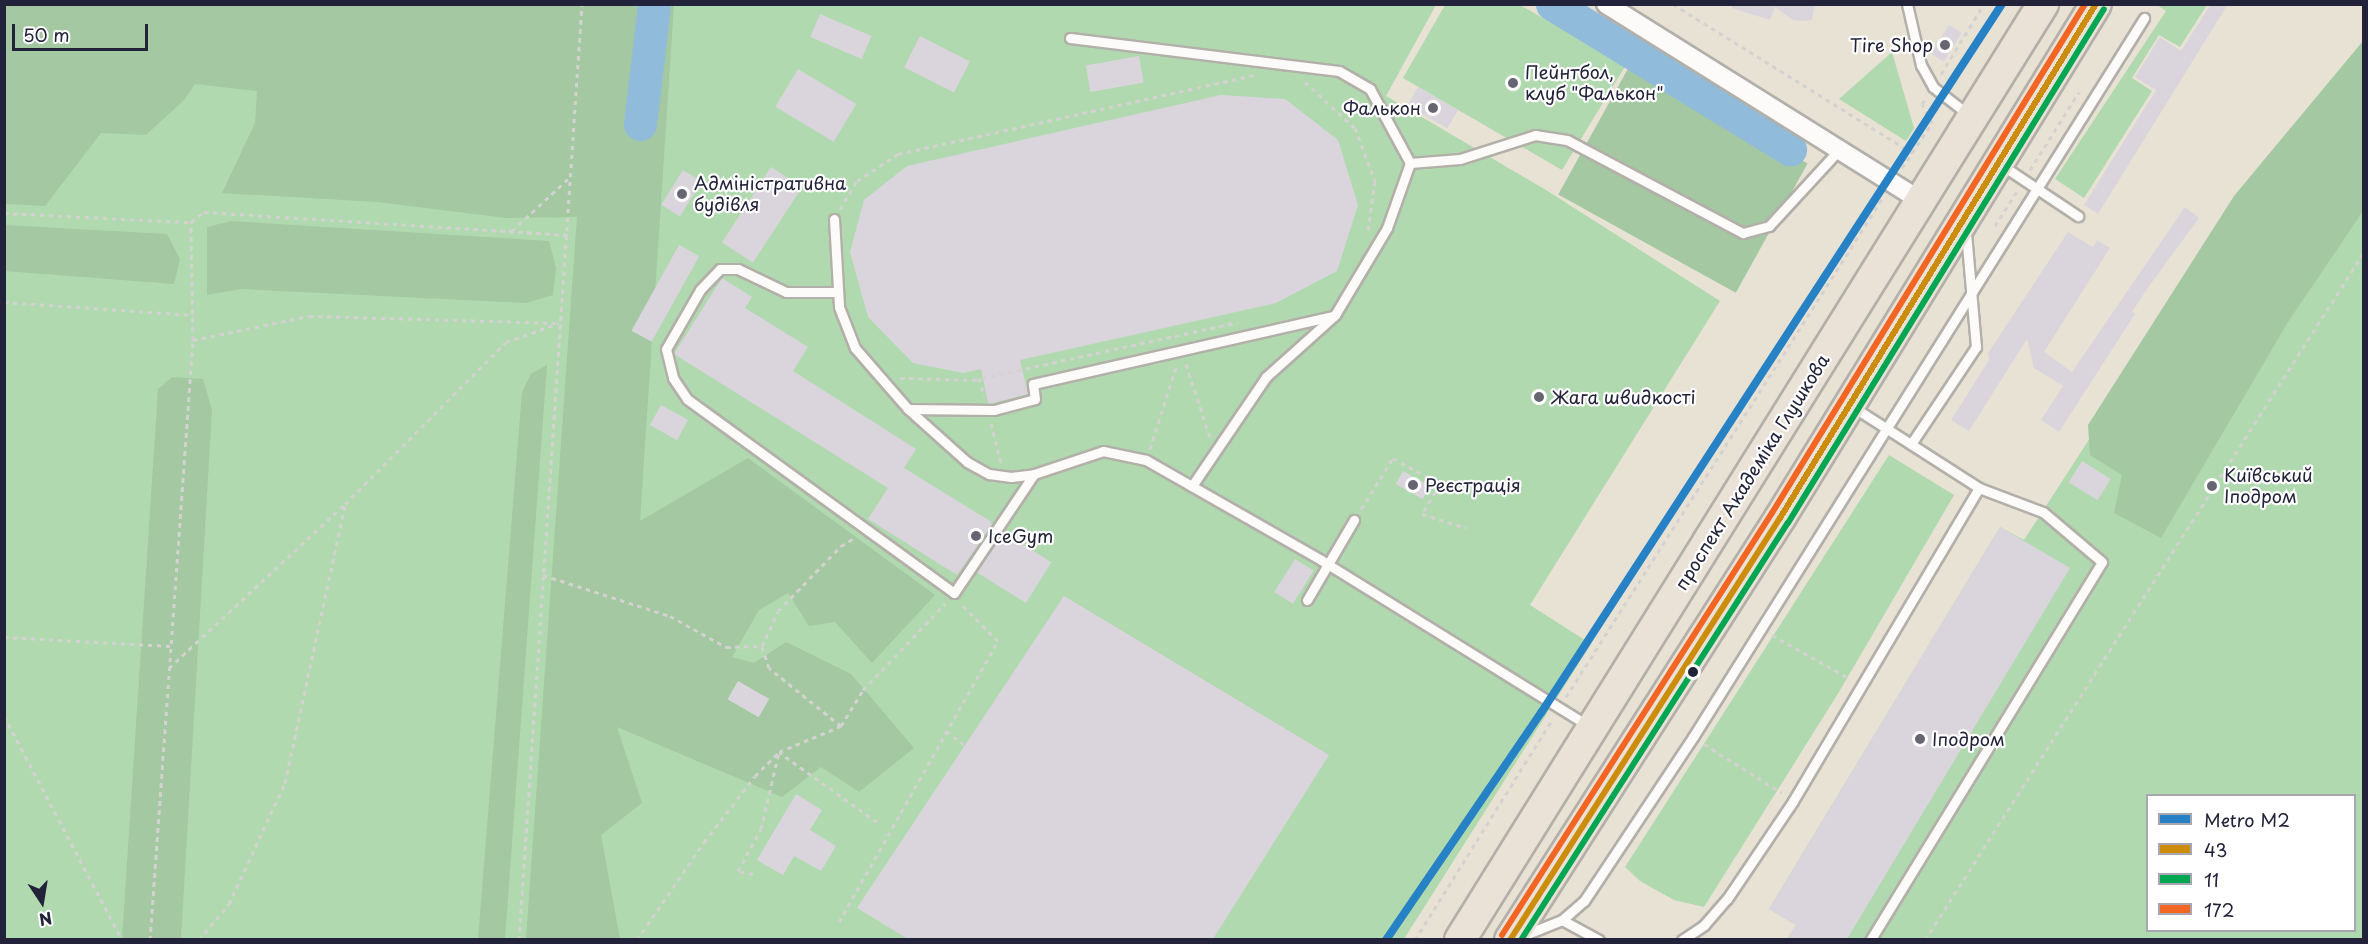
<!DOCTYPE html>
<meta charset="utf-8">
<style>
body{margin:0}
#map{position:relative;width:2368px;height:944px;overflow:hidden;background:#e8e2d4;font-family:"Playpen Sans",sans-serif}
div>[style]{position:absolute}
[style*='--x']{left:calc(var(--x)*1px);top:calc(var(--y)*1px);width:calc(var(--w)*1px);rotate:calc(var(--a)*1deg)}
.green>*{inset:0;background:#b0d9af}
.forest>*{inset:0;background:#a3c8a2;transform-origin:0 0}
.river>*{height:33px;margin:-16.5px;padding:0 16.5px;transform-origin:16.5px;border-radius:16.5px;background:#90bbdb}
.building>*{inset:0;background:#dad5dc;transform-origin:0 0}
.path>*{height:3px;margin-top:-1.5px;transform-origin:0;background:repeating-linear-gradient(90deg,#d3d2d0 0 4.5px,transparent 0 9px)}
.roads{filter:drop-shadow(2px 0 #b3afa9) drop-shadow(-2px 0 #b3afa9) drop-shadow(0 2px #b3afa9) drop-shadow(0 -2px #b3afa9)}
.service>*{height:9px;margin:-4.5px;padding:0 4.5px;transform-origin:4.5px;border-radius:4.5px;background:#fcfbf9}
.minor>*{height:18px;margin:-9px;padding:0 9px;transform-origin:9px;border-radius:9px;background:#fcfbf9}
.trunk>*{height:30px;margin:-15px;padding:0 15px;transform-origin:15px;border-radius:15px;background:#ebe2d7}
.bus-1>*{height:6px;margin:-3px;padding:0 3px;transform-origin:3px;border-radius:3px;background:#cc8c0c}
.bus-2>*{height:6px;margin:-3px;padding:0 3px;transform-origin:3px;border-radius:3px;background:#00a651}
.bus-3>*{height:6px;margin:-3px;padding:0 3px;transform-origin:3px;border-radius:3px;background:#f26522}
.metro-1>*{height:8px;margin:-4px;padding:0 4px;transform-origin:4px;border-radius:4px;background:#2782c5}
.dots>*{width:16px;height:16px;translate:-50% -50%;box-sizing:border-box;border:3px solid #fff;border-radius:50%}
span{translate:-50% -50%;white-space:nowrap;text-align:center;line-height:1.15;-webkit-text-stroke:4.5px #fff;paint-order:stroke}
.poi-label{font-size:18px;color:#22223b}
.right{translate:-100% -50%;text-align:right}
.left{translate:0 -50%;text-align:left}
.street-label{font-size:18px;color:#22223b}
.frame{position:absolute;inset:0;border:6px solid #22223b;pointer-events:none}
.legend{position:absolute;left:2146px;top:794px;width:210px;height:138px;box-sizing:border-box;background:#fff;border:2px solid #a7a7b1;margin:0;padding:8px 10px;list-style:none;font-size:18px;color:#22223b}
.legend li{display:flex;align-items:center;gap:12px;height:30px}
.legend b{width:30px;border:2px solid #a7a7b1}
.north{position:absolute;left:12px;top:872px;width:60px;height:60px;-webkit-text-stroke:4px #fff;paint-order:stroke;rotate:168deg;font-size:16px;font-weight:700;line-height:24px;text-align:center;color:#22223b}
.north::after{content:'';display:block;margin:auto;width:21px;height:27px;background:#22223b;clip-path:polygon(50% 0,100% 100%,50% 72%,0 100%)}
.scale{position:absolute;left:12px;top:24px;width:136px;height:27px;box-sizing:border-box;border:3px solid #22223b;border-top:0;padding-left:8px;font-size:18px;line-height:21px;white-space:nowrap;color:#22223b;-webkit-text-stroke:4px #fff;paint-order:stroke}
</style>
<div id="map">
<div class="green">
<i style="clip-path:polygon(5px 5px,1436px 5px,1386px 96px,1546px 190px,1720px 301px,1530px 605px,1591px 644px,1404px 939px,5px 940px)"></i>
<i style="clip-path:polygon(1445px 5px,1520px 5px,1626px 65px,1562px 170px,1403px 78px)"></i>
<i style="clip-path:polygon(2157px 5px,2207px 5px,2180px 47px,2159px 35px,2132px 78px,2152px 91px,2084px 198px,2055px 179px,2166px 11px)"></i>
<i style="clip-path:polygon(1892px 52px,1914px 128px,1906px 141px,1839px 99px)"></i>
<i style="clip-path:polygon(evenodd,2363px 54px,2363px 939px,1787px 939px,1796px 925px,1769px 909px,2000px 527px,2024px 540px,2281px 143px,2363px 54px,2148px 796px,2354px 796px,2354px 930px,2148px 930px,2148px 796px)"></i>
<i style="clip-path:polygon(1889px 455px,1954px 495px,1839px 692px,1704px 907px,1674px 900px,1640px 881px,1625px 867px)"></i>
</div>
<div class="forest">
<i style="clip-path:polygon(5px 5px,674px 5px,640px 521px,748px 458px,935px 595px,872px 663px,835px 622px,809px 626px,788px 593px,759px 610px,732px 657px,754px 663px,786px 642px,851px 674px,914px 748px,859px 792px,821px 767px,782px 797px,617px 727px,642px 803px,601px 835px,620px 939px,526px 939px,577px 217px,506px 218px,377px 202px,222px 193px,255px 123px,257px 91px,195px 84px,184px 100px,146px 135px,101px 133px,45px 206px,5px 204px)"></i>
<i style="clip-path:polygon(2363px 41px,2363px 211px,2288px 322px,2161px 538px,2114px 513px,2122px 475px,2090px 455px,2088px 425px,2234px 196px)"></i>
<i style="left:1630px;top:65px;width:203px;height:148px;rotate:29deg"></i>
<i style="clip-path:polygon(231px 221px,549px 241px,556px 268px,553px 295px,526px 303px,241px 289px,207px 295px,207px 227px)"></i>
<i style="clip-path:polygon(5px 225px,167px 234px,180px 259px,174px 284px,5px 271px)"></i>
<i style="clip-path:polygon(547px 365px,505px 939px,478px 939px,522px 392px,531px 374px)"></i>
<i style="clip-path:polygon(172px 377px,203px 379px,212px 410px,181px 939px,122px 939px,158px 389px)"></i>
</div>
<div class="river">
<i style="--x:1552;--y:4;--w:279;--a:31.4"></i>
<i style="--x:640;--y:124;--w:121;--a:-83.3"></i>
</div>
<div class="building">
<i style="clip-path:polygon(1732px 4px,1815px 4px,1812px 20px,1802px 21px,1793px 20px,1775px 7px,1770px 20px,1732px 8px)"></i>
<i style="clip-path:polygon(2211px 4px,2228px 4px,2098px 214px,2084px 205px,2156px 90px,2135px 77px,2160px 37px,2181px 51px)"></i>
<i style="left:820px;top:14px;width:56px;height:25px;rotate:23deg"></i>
<i style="left:1949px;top:25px;width:15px;height:34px;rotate:32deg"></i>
<i style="left:920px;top:36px;width:56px;height:35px;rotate:27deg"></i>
<i style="left:1139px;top:56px;width:27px;height:54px;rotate:80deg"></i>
<i style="left:798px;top:69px;width:68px;height:44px;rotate:31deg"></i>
<i style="left:1418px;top:87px;width:46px;height:21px;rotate:30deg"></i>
<i style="clip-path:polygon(1221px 95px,1285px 99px,1338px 140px,1358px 205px,1337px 271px,1276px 303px,1020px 360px,1028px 394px,993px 403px,988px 403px,981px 369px,963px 373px,913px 363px,868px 317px,850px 252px,864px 200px,907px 166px)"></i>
<i style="left:771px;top:167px;width:37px;height:90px;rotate:33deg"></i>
<i style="left:683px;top:170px;width:22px;height:41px;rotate:32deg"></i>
<i style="clip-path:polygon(2185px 207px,2199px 218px,2147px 289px,2132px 312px,2135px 314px,2059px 432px,2041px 420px,2063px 386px,2034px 368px,2027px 339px,1969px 431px,1951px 420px,1989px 360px,1988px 353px,2068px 232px,2093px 247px,2097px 240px,2110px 248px,2044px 352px,2072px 372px)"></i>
<i style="left:679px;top:245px;width:23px;height:98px;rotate:29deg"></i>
<i style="clip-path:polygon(722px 278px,752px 297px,745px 308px,808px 347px,793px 371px,916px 449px,904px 468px,990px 521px,992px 525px,957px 575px,868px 519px,888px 488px,674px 354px)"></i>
<i style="left:661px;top:405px;width:31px;height:23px;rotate:29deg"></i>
<i style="left:2082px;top:461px;width:34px;height:25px;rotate:32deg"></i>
<i style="left:1403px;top:471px;width:31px;height:15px;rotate:29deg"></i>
<i style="clip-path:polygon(2000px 527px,2070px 568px,1847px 939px,1787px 939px,1796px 925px,1769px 909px)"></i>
<i style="left:1003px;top:532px;width:57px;height:48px;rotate:32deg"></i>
<i style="left:1295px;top:559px;width:22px;height:39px;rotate:32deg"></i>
<i style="clip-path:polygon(1064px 596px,1329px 755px,1213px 939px,908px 939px,857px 908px)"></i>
<i style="left:738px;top:681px;width:36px;height:21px;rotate:30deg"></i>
<i style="clip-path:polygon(796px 794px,822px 810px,810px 830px,836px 846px,821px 871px,794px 856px,783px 875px,757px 860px)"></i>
</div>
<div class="path">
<i style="--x:1673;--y:4;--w:282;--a:31.9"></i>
<i style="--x:1941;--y:74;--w:82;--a:-58.4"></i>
<i style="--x:1305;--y:82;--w:68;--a:42.6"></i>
<i style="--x:1355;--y:128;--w:57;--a:69.3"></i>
<i style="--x:1375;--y:181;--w:50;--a:98"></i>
<i style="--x:1902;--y:168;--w:54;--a:-56.3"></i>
<i style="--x:1932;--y:123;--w:21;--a:-118"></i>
<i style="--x:1922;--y:104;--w:7;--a:-56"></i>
<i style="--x:2030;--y:170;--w:92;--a:-57.9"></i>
<i style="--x:840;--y:209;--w:33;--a:-59"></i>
<i style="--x:857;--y:181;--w:49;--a:-33.4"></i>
<i style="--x:898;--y:154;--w:365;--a:-12.5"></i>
<i style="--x:4;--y:213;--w:187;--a:2.8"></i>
<i style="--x:191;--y:222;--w:16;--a:-38"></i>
<i style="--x:204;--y:212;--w:366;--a:3.6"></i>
<i style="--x:1995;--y:226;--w:41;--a:-57.8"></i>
<i style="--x:512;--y:231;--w:81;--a:-43"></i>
<i style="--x:4;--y:302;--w:190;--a:3.9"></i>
<i style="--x:193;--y:340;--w:118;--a:-11.7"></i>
<i style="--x:309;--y:316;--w:248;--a:1.6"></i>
<i style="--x:1186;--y:364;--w:77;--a:71.8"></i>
<i style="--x:900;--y:378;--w:73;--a:1.6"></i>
<i style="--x:973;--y:380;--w:271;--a:-12.3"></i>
<i style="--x:979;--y:378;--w:19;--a:74"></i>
<i style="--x:991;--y:423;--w:41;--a:76"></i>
<i style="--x:1150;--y:449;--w:89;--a:-72.4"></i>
<i style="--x:1361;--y:509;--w:60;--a:-57.9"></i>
<i style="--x:1393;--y:458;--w:54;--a:29"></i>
<i style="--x:1440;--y:484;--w:35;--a:121"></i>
<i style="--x:1422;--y:514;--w:47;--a:17.3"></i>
<i style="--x:543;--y:575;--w:133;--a:17.9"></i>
<i style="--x:670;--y:616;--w:64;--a:29"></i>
<i style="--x:726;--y:647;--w:36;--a:-2"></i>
<i style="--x:1772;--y:635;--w:90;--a:29.4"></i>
<i style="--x:4;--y:637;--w:167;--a:3.1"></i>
<i style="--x:169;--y:668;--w:241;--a:-43"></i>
<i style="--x:345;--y:504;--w:228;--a:-45.2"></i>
<i style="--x:506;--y:342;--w:56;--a:-19.7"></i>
<i style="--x:1566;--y:697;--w:593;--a:-57.6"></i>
<i style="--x:4;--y:716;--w:253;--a:62.2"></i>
<i style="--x:841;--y:726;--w:92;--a:-141.1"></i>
<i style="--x:769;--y:668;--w:23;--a:-108"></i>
<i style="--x:762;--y:646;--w:38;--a:-65"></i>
<i style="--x:778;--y:611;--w:91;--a:-45.9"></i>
<i style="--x:841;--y:546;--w:17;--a:-31"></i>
<i style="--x:946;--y:731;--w:26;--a:37"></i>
<i style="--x:1704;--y:744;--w:92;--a:32.1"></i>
<i style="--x:877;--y:822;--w:120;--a:-144.5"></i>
<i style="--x:779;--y:752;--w:67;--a:-22.8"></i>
<i style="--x:841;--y:726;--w:42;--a:-58.6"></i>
<i style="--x:863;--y:690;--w:119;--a:-46.4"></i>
<i style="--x:753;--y:874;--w:15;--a:-169"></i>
<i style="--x:738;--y:871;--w:48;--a:-61.3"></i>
<i style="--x:761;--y:829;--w:79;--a:-76.8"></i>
<i style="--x:839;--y:922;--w:323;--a:-60.5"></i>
<i style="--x:998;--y:641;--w:52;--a:-135"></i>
<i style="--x:150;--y:940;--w:602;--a:-85.9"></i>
<i style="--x:193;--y:340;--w:118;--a:-91"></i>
<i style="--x:199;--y:940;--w:47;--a:-50.2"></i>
<i style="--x:229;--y:904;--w:133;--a:-65.2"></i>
<i style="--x:285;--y:783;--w:283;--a:-77.8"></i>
<i style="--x:519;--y:940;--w:938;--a:-86.15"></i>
<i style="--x:637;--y:940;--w:119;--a:-55.6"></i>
<i style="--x:704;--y:842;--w:83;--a:-52.3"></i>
<i style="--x:755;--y:776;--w:34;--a:-45"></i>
<i style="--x:1415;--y:940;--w:261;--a:-58.1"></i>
<i style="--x:1925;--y:940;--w:816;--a:-57.46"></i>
</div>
<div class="roads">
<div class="service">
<i style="--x:1907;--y:4;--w:63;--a:77.1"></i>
<i style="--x:1921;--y:65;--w:25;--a:61"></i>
<i style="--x:1933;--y:87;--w:46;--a:37.9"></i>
<i style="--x:1070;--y:38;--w:271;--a:7"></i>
<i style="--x:1339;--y:71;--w:36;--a:30"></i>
<i style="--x:1370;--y:89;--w:84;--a:61.6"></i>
<i style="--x:1410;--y:163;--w:69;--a:109.5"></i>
<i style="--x:1387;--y:228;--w:101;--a:120.9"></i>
<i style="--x:1335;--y:315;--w:93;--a:138.1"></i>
<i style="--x:1266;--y:377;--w:132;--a:124.2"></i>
<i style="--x:1410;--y:163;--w:50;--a:-4.6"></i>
<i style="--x:1460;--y:159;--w:79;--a:-17.7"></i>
<i style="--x:1535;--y:135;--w:32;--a:9"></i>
<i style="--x:1567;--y:140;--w:199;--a:27.9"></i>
<i style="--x:1743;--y:233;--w:27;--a:-15"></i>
<i style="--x:1769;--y:226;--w:102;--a:-47.4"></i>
<i style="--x:2000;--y:164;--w:94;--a:33.7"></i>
<i style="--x:834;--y:219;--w:88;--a:86.7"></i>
<i style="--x:839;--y:307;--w:44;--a:68.7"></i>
<i style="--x:855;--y:348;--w:81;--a:49"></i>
<i style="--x:908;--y:409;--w:79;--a:41.9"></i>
<i style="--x:967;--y:462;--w:25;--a:29"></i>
<i style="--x:989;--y:474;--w:22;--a:8"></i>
<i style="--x:1011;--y:477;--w:23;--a:-7"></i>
<i style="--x:1034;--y:474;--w:73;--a:-18.4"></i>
<i style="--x:1103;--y:451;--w:44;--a:11.8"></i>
<i style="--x:1146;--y:460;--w:202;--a:29.7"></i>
<i style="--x:1321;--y:560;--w:317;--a:31.8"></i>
<i style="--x:838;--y:292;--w:52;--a:180"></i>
<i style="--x:786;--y:292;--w:53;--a:-154.4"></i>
<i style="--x:738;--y:269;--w:18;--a:180"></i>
<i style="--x:720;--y:269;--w:29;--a:134"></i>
<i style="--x:700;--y:290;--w:68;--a:120"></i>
<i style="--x:666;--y:349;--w:30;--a:76"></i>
<i style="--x:673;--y:378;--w:25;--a:56"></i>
<i style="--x:687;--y:399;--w:330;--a:36"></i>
<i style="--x:954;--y:593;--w:143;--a:-56.1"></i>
<i style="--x:1853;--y:407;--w:150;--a:32.7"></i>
<i style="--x:1979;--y:488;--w:68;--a:20.6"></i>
<i style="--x:2043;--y:512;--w:77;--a:40.3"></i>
<i style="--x:2102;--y:562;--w:444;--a:121.5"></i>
<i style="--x:908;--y:409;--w:86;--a:0.7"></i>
<i style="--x:994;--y:410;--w:42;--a:-15"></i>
<i style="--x:1035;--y:399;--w:15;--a:-98"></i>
<i style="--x:1033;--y:384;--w:308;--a:-12.8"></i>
<i style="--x:1911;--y:444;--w:117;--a:-56.2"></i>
<i style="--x:1976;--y:347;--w:115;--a:-95"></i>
<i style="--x:1307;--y:600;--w:93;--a:-59.6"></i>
<i style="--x:1562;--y:920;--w:42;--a:28.4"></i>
<i style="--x:1522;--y:936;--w:43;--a:-21.8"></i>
<i style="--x:1562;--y:920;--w:29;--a:-41"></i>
<i style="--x:1584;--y:901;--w:197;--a:-56.4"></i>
<i style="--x:1693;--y:737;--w:849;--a:-57.9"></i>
<i style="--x:1682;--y:940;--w:27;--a:-34"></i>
<i style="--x:1704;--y:925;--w:35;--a:-49"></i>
<i style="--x:1727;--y:899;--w:118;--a:-56"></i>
<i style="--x:1793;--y:801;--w:364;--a:-59.3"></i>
</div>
<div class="minor">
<i style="--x:1606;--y:4;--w:370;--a:32"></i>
</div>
<div class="trunk">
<i style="--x:1460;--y:940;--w:1103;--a:-58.08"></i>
<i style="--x:1510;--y:940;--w:501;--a:-57.39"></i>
<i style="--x:1780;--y:518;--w:603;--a:-58.42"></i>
</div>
</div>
<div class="bus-1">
<i style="--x:1510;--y:940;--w:501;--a:-57.39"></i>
<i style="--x:1780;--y:518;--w:603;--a:-58.42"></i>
</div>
<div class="bus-2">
<i style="--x:1521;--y:940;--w:495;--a:-57.4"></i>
<i style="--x:1788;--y:523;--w:603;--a:-58.42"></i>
</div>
<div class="bus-3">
<i style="--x:1502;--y:935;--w:501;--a:-57.39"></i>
<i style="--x:1772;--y:513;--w:598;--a:-58.41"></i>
</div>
<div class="metro-1">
<i style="--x:1386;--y:940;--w:275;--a:-55.7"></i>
<i style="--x:1541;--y:713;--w:846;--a:-56.97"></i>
</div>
<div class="dots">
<i style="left:1945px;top:45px;background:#676571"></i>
<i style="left:1513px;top:83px;background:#676571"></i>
<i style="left:1433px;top:108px;background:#676571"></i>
<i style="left:682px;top:194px;background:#676571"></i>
<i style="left:1539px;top:397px;background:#676571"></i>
<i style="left:1413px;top:485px;background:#676571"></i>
<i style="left:2212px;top:486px;background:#676571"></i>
<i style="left:976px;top:536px;background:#676571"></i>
<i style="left:1693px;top:672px;background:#22223b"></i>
<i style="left:1920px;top:739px;background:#676571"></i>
</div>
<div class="poi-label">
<span class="right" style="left:1933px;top:45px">Tire Shop</span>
<span class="left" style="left:1525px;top:83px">Пейнтбол,<br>клуб "Фалькон"</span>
<span class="right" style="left:1421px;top:108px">Фалькон</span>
<span class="left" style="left:694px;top:194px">Адміністративна<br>будівля</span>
<span class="left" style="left:1551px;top:397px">Жага швидкості</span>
<span class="left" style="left:2224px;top:486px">Київський<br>Іподром</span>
<span class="left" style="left:1425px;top:485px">Реєстрація</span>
<span class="left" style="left:988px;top:536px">IceGym</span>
<span class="left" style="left:1932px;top:739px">Іподром</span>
</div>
<div class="street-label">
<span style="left:1752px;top:472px;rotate:-58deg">проспект Академіка Глушкова</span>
</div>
<div class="frame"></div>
<ul class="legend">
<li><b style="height:8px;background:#2782c5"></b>Metro M2</li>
<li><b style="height:8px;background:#cc8c0c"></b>43</li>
<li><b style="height:8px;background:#00a651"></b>11</li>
<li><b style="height:8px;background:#f26522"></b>172</li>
</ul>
<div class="north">N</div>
<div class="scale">50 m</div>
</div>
